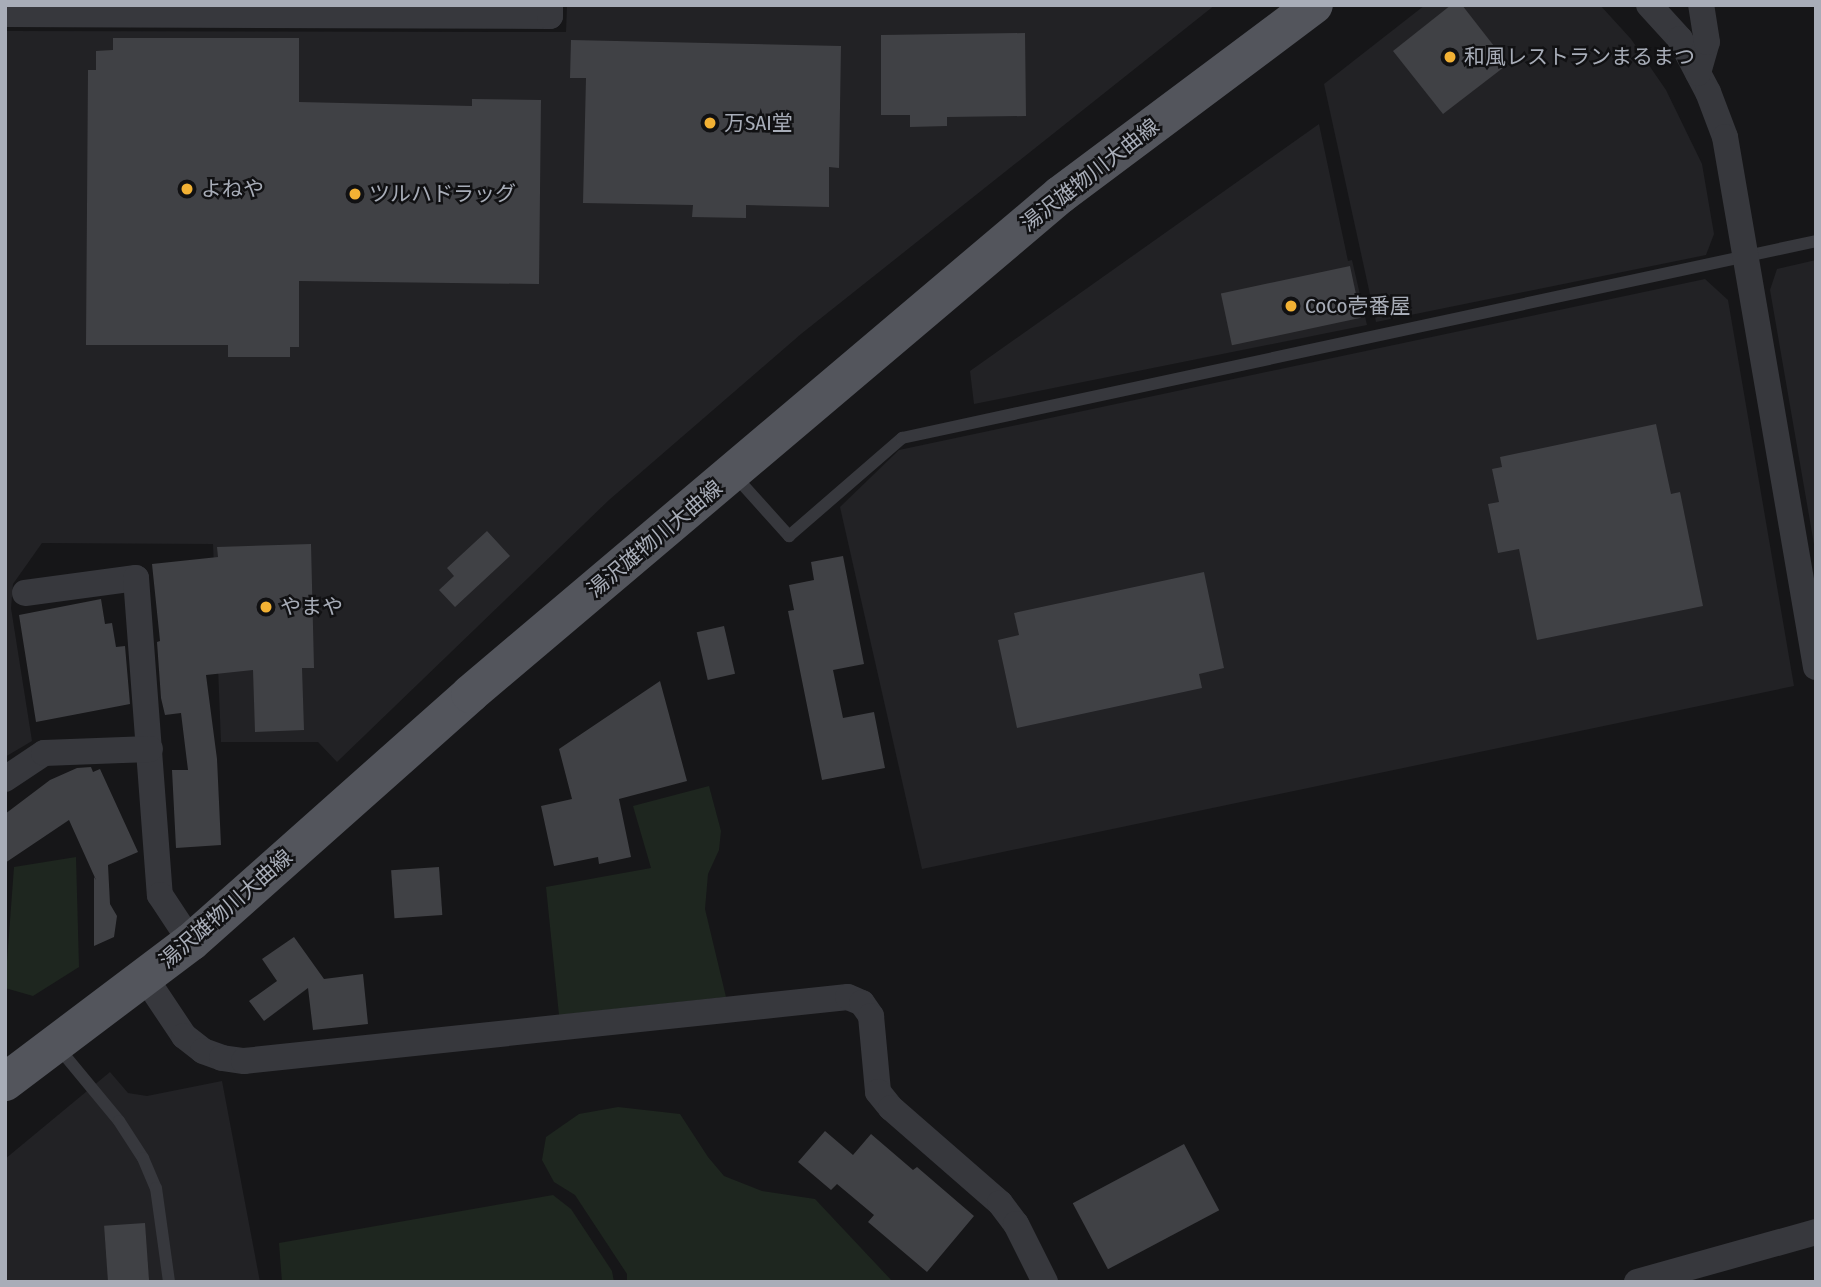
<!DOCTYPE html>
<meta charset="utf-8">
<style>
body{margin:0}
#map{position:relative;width:1821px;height:1287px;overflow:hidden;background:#161618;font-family:"Fira Sans Condensed","Noto Sans JP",sans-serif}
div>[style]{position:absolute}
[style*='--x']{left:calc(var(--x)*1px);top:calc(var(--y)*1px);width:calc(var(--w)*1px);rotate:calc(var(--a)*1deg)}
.built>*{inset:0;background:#222225}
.green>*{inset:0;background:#1e261f}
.building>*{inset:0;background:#404145;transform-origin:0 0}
.lane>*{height:12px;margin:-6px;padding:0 6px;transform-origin:6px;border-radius:6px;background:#37383d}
.street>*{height:26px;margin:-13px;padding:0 13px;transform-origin:13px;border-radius:13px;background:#37383d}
.primary>*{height:38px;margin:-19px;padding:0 19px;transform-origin:19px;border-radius:19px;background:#53555c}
.dots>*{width:19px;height:19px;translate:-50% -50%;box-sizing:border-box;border:4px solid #111113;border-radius:50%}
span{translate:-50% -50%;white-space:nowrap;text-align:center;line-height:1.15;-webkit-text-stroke:5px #111113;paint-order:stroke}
.poi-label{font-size:21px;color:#a8adb8}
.left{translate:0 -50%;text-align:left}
.street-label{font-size:21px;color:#a8adb8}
.frame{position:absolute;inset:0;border:7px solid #a8adb8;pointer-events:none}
</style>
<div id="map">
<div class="built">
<i style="clip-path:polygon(567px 5px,1215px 5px,801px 334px,609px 500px,337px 762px,318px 742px,221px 742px,213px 544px,42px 543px,13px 584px,11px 608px,32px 741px,5px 757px,5px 31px,566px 32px)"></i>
<i style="clip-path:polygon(1425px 5px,1600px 5px,1631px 39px,1666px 90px,1702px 164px,1714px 234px,1706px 255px,1376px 322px,1324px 84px)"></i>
<i style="clip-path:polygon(1319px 124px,1348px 261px,1352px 260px,1367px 325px,974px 404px,970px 371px)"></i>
<i style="clip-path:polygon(1816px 260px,1816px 556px,1770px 290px,1777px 269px)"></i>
<i style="clip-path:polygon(1705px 279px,1728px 300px,1794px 686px,922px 869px,840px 507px,899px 450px)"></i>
<i style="clip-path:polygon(110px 1072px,128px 1093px,147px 1096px,222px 1081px,260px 1282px,5px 1282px,5px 1159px)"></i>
</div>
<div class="green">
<i style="clip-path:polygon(709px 786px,721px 831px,719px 850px,708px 874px,705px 909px,726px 997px,559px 1015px,546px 887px,651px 868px,633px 806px)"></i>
<i style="clip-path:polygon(76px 857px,79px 967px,33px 996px,5px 988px,14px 867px)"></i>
<i style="clip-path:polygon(618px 1107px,680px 1114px,708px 1157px,724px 1176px,762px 1191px,815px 1199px,893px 1282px,627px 1282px,627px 1274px,575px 1195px,554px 1182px,542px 1160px,546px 1137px,579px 1114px)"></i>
<i style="clip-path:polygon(553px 1195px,571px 1209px,612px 1271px,614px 1282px,282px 1282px,279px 1243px)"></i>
</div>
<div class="building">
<i style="clip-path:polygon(1451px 5px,1462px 5px,1508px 64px,1443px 114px,1393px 51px)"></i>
<i style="clip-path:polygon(1025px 33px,1026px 116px,947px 117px,947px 126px,910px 127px,910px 115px,881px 115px,881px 35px)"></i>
<i style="clip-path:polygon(113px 38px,299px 38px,299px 102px,472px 106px,472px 99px,541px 100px,539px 284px,299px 281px,299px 347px,290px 347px,290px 357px,228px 357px,228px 345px,86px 345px,88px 70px,96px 70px,96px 51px,113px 50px)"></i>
<i style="clip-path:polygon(571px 40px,841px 46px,839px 168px,829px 167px,829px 207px,746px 205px,746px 218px,692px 217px,693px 205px,583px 203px,586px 78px,570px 78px)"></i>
<i style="left:1350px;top:266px;width:53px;height:132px;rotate:78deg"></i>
<i style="clip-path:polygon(1656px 424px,1671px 494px,1680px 492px,1703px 606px,1537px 640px,1519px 549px,1498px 553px,1488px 504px,1499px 502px,1492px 469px,1502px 467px,1500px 457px)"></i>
<i style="clip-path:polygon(487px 531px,510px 556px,455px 607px,439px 590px,454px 576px,447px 568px)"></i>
<i style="clip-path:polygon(311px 544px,314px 668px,302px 668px,304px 730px,255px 732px,253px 670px,206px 675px,217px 759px,221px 845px,176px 848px,172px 770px,188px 770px,181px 713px,165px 715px,161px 698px,157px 642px,160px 641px,152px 564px,218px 557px,217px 547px)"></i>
<i style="clip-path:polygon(843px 556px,864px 664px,833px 670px,843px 718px,874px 712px,885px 768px,822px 780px,788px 611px,794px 610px,789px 585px,814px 580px,811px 562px)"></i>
<i style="clip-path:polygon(1204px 572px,1224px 668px,1199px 674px,1202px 688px,1017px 728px,998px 640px,1019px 635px,1014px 613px)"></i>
<i style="clip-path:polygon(101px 599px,105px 624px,112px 623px,116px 647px,125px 646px,130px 704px,36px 722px,19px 615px)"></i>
<i style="left:724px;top:626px;width:49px;height:28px;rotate:77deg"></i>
<i style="clip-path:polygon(660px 681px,687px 781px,619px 799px,631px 857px,599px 864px,598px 857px,554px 866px,541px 806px,572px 799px,559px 749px)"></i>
<i style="clip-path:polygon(91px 767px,93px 772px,100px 769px,138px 852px,108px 865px,110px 904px,117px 916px,114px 937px,94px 946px,94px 877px,96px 880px,69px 820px,5px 863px,5px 814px,50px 780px,77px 768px)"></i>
<i style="left:439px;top:867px;width:48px;height:48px;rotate:86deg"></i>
<i style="clip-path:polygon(294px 937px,324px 979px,363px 974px,368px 1024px,313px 1030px,308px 988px,264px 1021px,249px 1001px,277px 981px,262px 959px)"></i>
<i style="clip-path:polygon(825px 1131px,853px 1155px,871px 1134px,913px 1170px,917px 1167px,974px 1216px,927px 1272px,868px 1222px,874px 1215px,837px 1184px,831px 1190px,798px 1162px)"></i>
<i style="left:1184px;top:1144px;width:75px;height:126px;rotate:62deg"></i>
<i style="left:145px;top:1223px;width:59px;height:41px;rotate:86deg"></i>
</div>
<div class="lane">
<i style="--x:735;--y:476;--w:81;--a:48"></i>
<i style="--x:789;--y:536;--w:150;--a:-40.9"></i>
<i style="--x:902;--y:438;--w:935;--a:-12.16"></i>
<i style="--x:57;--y:1046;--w:97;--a:50.4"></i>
<i style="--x:119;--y:1121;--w:44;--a:57"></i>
<i style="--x:143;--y:1158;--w:33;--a:67"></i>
<i style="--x:156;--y:1188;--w:95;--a:82.1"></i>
</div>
<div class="street">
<i style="--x:1649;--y:5;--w:46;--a:47.6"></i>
<i style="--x:1680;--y:39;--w:60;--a:62.2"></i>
<i style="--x:1708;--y:92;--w:48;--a:69.3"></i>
<i style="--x:1725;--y:137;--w:538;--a:80.26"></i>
<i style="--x:5;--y:14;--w:545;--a:0.21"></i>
<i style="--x:550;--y:16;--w:11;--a:-90"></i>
<i style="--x:1698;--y:73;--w:32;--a:-74"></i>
<i style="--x:1707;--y:42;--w:37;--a:-99"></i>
<i style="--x:25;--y:593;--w:112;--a:-7.7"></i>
<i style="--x:136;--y:578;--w:318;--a:85.7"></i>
<i style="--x:160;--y:895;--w:56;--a:56.6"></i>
<i style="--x:5;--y:779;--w:47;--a:-33.7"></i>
<i style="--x:44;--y:753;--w:106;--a:-2.2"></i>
<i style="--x:146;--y:979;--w:69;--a:56.3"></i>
<i style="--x:184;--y:1036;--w:24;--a:38"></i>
<i style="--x:203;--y:1051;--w:20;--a:20"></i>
<i style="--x:222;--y:1058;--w:22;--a:8"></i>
<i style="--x:244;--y:1061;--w:607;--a:-6.05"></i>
<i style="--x:848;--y:997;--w:15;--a:23"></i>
<i style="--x:862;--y:1003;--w:16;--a:55"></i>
<i style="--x:871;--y:1016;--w:76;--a:84.7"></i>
<i style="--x:878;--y:1092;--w:21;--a:51"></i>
<i style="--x:891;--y:1108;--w:145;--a:41.1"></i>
<i style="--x:1000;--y:1203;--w:26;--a:53"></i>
<i style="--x:1016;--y:1224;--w:65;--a:63.4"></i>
<i style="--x:1637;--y:1282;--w:186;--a:-15.6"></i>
</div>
<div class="primary">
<i style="--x:5;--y:1082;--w:233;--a:-37"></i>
<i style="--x:191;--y:942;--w:373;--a:-41.6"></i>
<i style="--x:470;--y:694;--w:773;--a:-40.22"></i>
<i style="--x:1060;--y:195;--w:317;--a:-36.8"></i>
</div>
<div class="dots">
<i style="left:1450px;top:57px;background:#f2b134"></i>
<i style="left:710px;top:123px;background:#f2b134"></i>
<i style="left:187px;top:189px;background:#f2b134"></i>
<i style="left:355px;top:194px;background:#f2b134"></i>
<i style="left:1291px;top:306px;background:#f2b134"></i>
<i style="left:266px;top:607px;background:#f2b134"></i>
</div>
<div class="poi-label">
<span class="left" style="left:1464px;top:57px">和風レストランまるまつ</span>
<span class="left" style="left:724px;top:123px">万SAI堂</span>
<span class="left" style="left:201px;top:189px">よねや</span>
<span class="left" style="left:369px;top:194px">ツルハドラッグ</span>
<span class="left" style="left:1305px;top:306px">CoCo壱番屋</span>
<span class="left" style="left:280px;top:607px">やまや</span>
</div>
<div class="street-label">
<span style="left:1090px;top:175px;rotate:-38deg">湯沢雄物川大曲線</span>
<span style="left:655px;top:539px;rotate:-40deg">湯沢雄物川大曲線</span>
<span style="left:226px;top:909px;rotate:-41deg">湯沢雄物川大曲線</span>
</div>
<div class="frame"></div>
</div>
